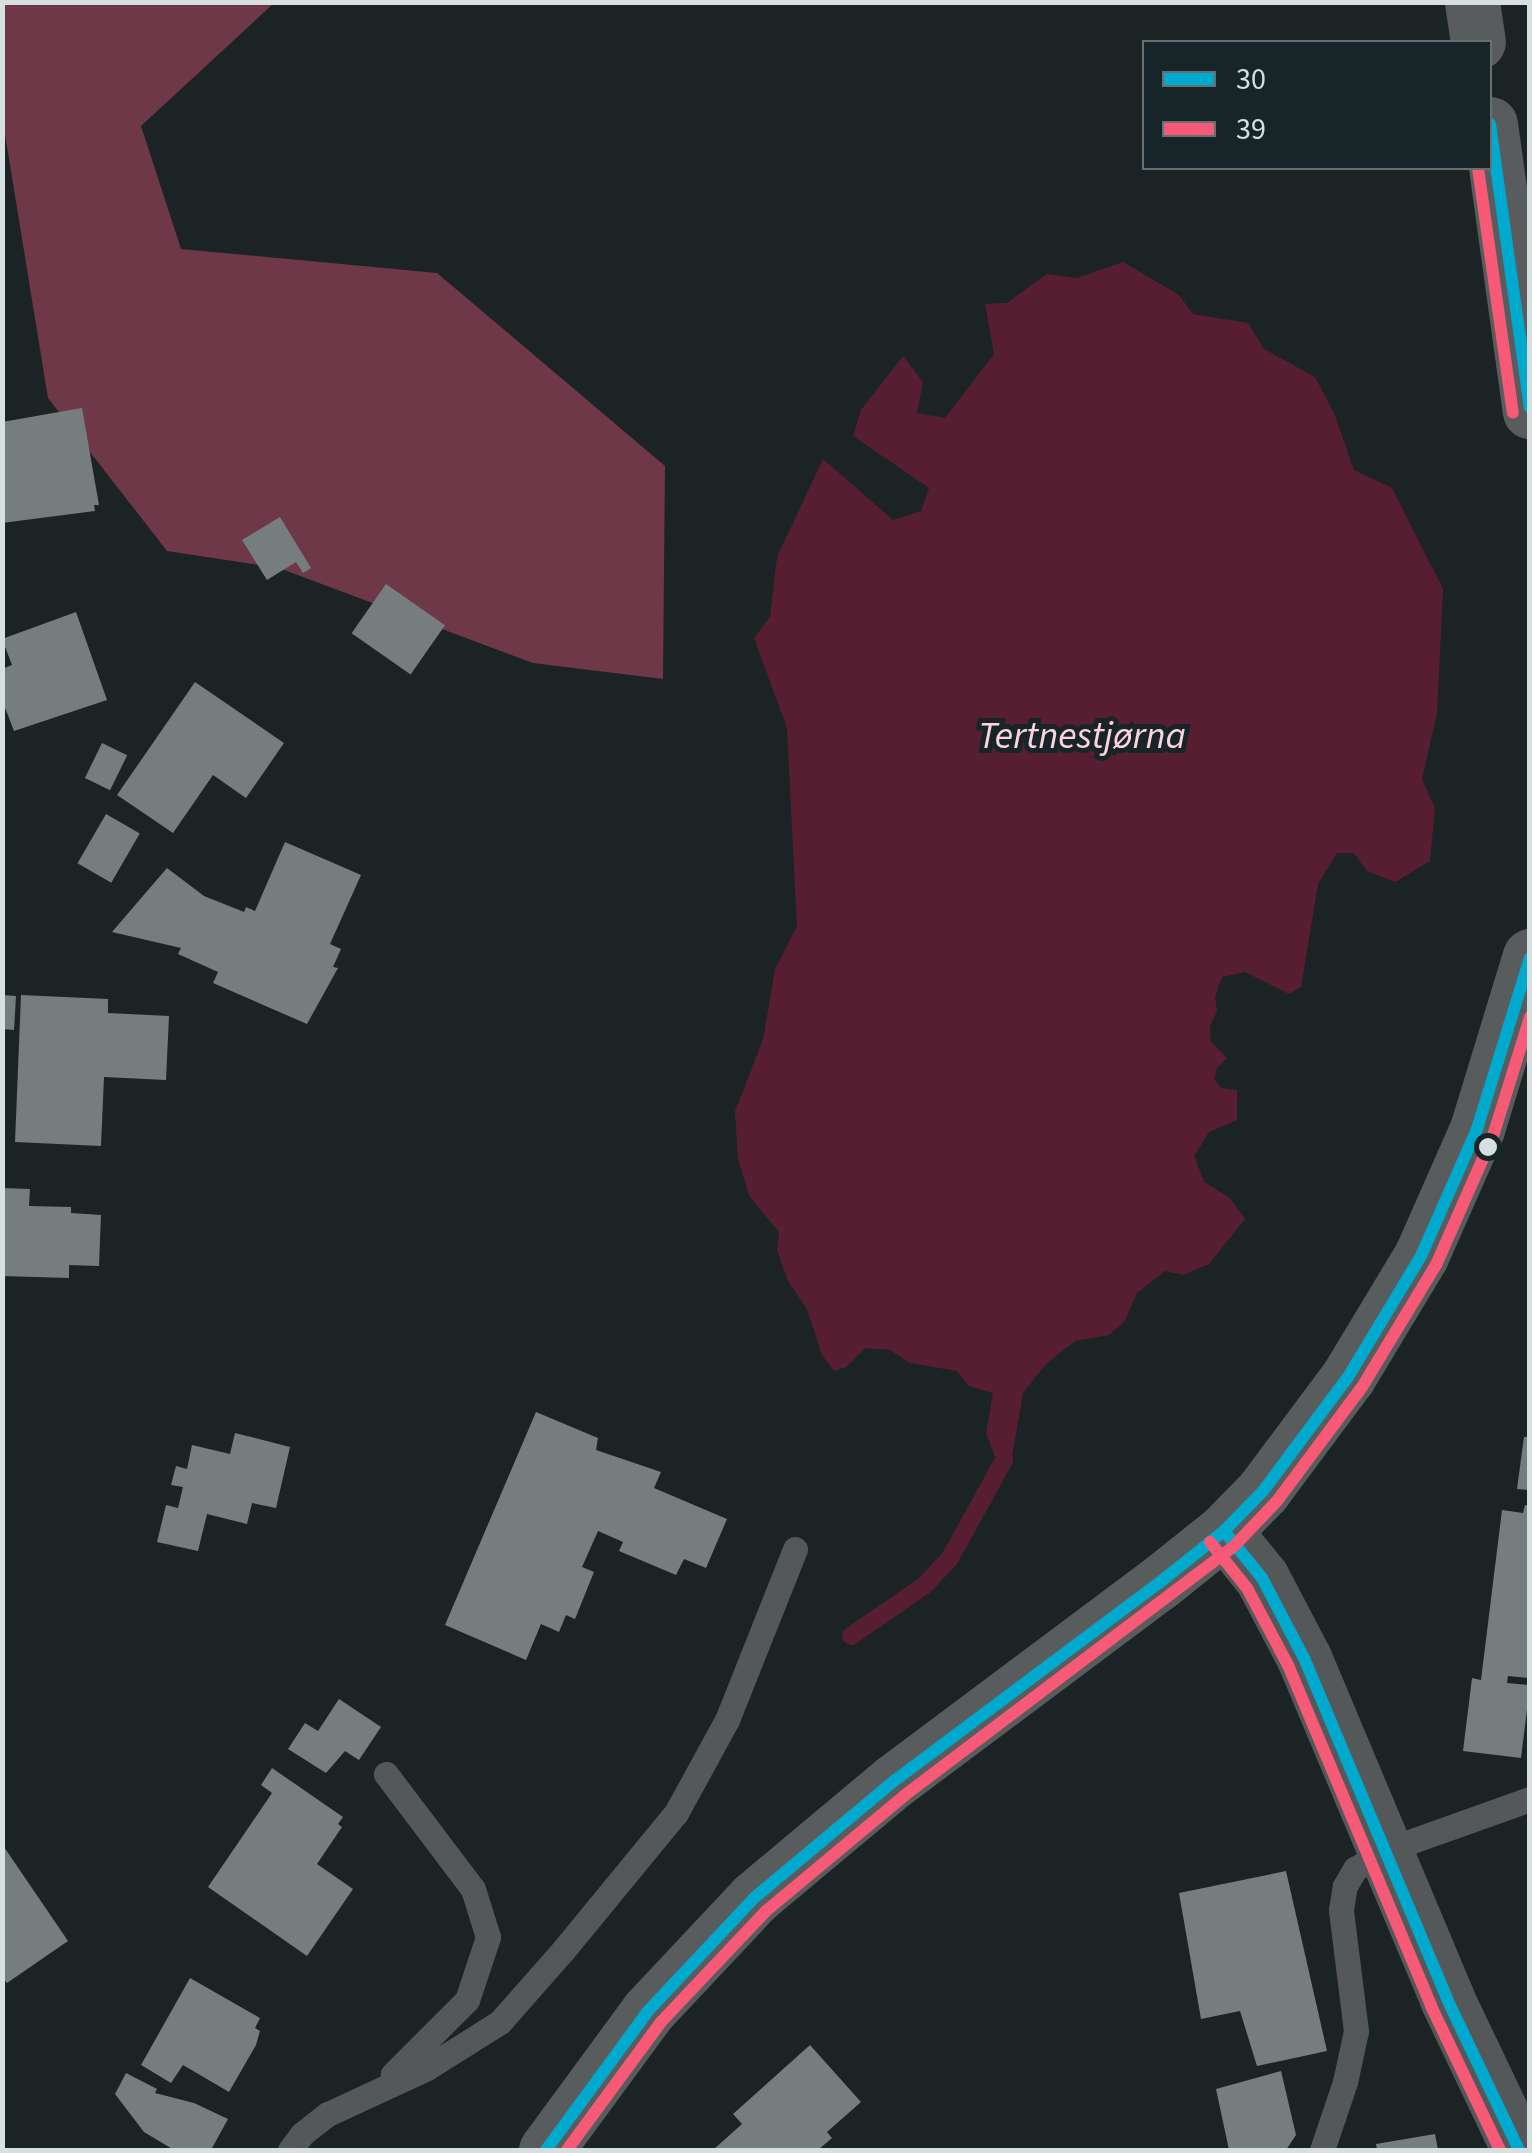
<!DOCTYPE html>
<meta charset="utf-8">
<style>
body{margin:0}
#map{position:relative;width:1532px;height:2153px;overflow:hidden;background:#1c2324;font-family:"Source Sans 3",sans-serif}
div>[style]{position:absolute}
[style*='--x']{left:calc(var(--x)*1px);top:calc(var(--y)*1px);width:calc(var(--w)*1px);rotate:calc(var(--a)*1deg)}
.forest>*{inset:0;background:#6f3848}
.water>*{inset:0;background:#571e32}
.stream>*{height:18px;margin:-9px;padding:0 9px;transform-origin:9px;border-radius:9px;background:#571e32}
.building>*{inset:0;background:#767d7e;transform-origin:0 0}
.service>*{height:25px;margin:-12.5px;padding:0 12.5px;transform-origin:12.5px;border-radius:12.5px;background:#555859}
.tertiary>*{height:55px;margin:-27.5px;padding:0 27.5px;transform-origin:27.5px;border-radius:27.5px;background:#555859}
.secondary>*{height:55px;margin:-27.5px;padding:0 27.5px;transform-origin:27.5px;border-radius:27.5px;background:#585c5c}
.bus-1>*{height:12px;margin:-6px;padding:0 6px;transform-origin:6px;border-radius:6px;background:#00a9ce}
.bus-2>*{height:12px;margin:-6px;padding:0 6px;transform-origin:6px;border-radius:6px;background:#f75a77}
.dots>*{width:28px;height:28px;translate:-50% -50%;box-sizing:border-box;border:5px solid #182528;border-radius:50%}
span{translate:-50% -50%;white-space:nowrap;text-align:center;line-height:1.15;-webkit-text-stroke:10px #182528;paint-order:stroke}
.water-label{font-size:38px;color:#fdd3dc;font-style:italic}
.frame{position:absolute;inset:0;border:5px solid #d7e0e1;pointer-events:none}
.legend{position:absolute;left:1142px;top:40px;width:350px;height:130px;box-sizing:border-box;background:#182528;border:2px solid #647072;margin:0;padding:12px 18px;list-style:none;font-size:30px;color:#d7e0e1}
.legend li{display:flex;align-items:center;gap:20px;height:50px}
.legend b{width:50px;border:2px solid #647072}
</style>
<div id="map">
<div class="forest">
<i style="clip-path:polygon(2px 3px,274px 3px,141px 126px,181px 249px,437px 273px,665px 466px,663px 679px,533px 663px,279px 568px,167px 551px,48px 398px,3px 122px)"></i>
</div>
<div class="water">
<i style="clip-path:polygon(1123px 262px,1179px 295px,1193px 314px,1248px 323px,1264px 349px,1315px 377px,1334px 413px,1354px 470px,1392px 488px,1443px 589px,1437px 713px,1422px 779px,1435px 808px,1430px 861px,1395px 882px,1367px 871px,1354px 853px,1337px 853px,1318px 884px,1301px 987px,1289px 994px,1245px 972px,1222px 977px,1215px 997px,1217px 1011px,1210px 1026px,1211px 1042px,1227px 1058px,1217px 1068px,1214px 1079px,1221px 1088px,1237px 1090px,1237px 1120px,1209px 1132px,1194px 1156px,1204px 1182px,1230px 1198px,1245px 1219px,1209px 1264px,1183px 1275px,1165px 1271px,1137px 1293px,1124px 1322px,1109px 1335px,1075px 1341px,1045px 1365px,1023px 1393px,1012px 1457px,1004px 1460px,995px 1456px,986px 1433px,993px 1393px,969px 1386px,957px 1371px,910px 1363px,890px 1350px,865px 1348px,846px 1367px,834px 1371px,822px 1355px,807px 1309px,788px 1281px,777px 1250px,779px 1232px,750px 1197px,738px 1160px,735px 1111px,763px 1040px,775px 969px,797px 926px,787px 728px,754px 638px,770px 617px,777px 557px,823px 459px,893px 520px,921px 511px,929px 488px,853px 436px,861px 410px,903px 356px,923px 382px,917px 413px,945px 418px,994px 354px,985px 304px,1007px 303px,1047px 274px,1077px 278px)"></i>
</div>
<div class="stream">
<i style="--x:851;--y:1636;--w:90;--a:-34.6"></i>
<i style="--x:925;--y:1585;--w:37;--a:-47"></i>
<i style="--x:950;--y:1558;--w:112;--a:-61.1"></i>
</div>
<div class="building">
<i style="clip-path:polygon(82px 408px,99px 505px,94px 505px,95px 511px,2px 523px,2px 422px)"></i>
<i style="clip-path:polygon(280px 517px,311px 568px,303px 573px,296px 562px,267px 580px,242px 540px)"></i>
<i style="left:386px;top:584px;width:72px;height:60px;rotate:35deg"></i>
<i style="clip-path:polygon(76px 612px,107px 700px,14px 731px,2px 700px,2px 669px,12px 665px,2px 639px)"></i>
<i style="clip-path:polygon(195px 682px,284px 743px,246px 798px,213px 775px,173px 833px,117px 795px)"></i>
<i style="left:102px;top:743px;width:28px;height:39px;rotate:26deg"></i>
<i style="left:106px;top:814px;width:39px;height:57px;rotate:30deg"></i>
<i style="clip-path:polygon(285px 842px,361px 875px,330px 944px,341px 949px,333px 967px,338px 968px,307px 1024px,213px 983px,218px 972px,178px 954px,181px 948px,112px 932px,167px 868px,204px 896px,244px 912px,246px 907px,255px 911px)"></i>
<i style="clip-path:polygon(2px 995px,16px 996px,14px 1030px,2px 1029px)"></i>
<i style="clip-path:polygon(21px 995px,108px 999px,108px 1013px,169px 1016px,166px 1080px,104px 1077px,101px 1146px,15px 1142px)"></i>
<i style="clip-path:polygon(2px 1188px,30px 1189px,29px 1206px,71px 1207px,71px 1213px,101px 1215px,99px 1266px,69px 1265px,69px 1278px,2px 1276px)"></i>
<i style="clip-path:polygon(536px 1412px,598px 1438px,596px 1450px,661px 1472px,654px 1488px,727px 1519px,706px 1568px,684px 1559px,676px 1575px,619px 1551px,623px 1542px,598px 1531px,582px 1567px,594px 1572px,575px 1619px,566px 1615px,559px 1632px,541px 1624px,526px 1660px,445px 1625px)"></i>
<i style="clip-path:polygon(235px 1433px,290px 1447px,276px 1508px,252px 1503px,247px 1524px,207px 1514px,198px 1551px,157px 1542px,166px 1505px,178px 1508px,183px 1487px,171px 1485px,176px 1466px,187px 1469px,192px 1445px,230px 1454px)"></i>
<i style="clip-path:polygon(1524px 1437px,1530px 1437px,1530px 1490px,1517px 1489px)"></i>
<i style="clip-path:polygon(1525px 1505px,1530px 1506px,1530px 1678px,1508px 1676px,1507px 1683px,1530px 1685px,1521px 1758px,1463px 1751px,1472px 1678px,1481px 1680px,1502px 1510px,1523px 1513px)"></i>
<i style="clip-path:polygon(339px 1699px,381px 1727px,359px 1760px,345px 1751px,326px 1773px,288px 1749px,305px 1723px,318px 1731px)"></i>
<i style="clip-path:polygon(272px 1768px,343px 1817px,338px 1824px,342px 1827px,317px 1864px,353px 1889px,307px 1956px,208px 1887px,272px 1793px,261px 1785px)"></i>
<i style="clip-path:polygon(2px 1844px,68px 1941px,7px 1983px,2px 1977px)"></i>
<i style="clip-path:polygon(1286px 1871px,1327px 2051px,1257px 2066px,1240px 2011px,1201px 2019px,1179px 1893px)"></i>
<i style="clip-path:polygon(190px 1978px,260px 2018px,255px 2028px,260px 2031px,256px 2045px,229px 2092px,183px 2065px,171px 2083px,141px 2065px)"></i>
<i style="clip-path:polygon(810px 2045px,861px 2102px,827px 2132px,832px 2138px,818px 2150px,713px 2150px,742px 2124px,733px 2114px)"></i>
<i style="clip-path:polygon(1281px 2071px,1296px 2135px,1286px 2150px,1229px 2150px,1216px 2089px)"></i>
<i style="clip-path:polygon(126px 2073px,157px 2089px,155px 2093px,194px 2103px,228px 2119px,211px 2150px,174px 2150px,144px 2132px,115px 2094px)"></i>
<i style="clip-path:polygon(1435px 2134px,1438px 2150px,1377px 2150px,1376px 2144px)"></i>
</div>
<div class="service">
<i style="--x:386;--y:1774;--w:144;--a:52.9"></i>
<i style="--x:473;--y:1889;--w:50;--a:72.6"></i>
<i style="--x:488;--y:1937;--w:66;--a:108.4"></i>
<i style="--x:467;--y:2000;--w:105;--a:135"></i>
<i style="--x:290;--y:2150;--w:20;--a:-53"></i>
<i style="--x:302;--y:2134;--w:33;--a:-38"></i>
<i style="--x:328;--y:2114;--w:109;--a:-24.9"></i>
<i style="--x:427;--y:2068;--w:86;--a:-32.2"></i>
<i style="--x:500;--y:2022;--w:98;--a:-48.7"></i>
<i style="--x:565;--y:1948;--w:175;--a:-50.6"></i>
<i style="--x:676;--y:1813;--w:106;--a:-61.3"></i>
<i style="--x:727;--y:1720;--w:184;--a:-68.3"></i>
<i style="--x:1322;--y:2150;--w:72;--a:-71.3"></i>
<i style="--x:1345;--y:2082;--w:52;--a:-77.8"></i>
<i style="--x:1356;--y:2031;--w:122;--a:-97.1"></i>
<i style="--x:1341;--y:1910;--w:24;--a:-81"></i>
<i style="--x:1345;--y:1886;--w:20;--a:-60"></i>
<i style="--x:1355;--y:1869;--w:34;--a:-32"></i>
<i style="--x:1384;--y:1851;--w:155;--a:-19.6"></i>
</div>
<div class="tertiary">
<i style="--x:1224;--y:1531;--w:60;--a:51"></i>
<i style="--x:1262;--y:1578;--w:90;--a:62.3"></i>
<i style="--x:1304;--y:1658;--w:370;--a:67.2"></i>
<i style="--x:1447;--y:1999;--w:167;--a:64.5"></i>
</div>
<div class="secondary">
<i style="--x:1472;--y:2;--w:40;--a:81.5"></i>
<i style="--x:1490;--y:124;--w:290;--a:82.1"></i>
<i style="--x:546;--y:2150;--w:172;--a:-53.7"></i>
<i style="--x:648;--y:2011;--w:155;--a:-46.8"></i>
<i style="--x:754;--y:1898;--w:182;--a:-39.9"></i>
<i style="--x:894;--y:1781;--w:331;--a:-36.8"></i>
<i style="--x:1159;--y:1583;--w:83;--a:-38.7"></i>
<i style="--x:1224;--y:1531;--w:56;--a:-45.7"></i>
<i style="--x:1263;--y:1491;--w:142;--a:-53.3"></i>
<i style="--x:1348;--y:1377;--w:141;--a:-58.9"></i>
<i style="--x:1421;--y:1256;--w:139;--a:-66.2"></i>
<i style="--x:1477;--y:1129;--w:181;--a:-73"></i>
</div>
<div class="bus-1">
<i style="--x:1490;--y:124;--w:286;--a:82"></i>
<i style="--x:1224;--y:1531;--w:60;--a:51"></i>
<i style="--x:1262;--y:1578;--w:90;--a:62.3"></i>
<i style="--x:1304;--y:1658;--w:370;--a:67.2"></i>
<i style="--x:1447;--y:1999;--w:167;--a:64.5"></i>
<i style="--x:546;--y:2150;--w:172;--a:-53.7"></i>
<i style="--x:648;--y:2011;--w:155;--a:-46.8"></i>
<i style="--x:754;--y:1898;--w:182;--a:-39.9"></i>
<i style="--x:894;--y:1781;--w:331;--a:-36.8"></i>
<i style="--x:1159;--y:1583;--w:83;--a:-38.7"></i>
<i style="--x:1224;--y:1531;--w:56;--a:-45.7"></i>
<i style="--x:1263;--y:1491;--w:142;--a:-53.3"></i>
<i style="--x:1348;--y:1377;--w:141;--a:-58.9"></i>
<i style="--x:1421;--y:1256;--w:139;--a:-66.2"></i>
<i style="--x:1477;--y:1129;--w:179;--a:-72.8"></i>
</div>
<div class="bus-2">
<i style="--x:1478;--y:168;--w:247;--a:81.9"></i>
<i style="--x:1210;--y:1542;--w:59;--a:51.2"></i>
<i style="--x:1247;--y:1588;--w:87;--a:62"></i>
<i style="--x:1288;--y:1665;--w:370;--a:67.2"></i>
<i style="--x:1431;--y:2006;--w:160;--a:64.4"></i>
<i style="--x:567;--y:2150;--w:159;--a:-53.7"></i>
<i style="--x:661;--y:2022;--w:153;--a:-46.6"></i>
<i style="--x:766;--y:1911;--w:181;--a:-39.8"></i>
<i style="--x:905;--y:1795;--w:414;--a:-37.1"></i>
<i style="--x:1235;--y:1545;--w:61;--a:-46.3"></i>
<i style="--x:1277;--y:1501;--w:142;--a:-53.3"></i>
<i style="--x:1362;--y:1387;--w:143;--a:-58.8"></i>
<i style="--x:1436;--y:1265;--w:141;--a:-66.2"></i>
<i style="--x:1493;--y:1136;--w:125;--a:-72.7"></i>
</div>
<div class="dots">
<i style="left:1488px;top:1147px;background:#d7e0e1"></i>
</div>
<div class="water-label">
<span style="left:1082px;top:737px">Tertnestjørna</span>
</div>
<div class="frame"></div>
<ul class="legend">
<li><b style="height:12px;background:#00a9ce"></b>30</li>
<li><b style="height:12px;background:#f75a77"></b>39</li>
</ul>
</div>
